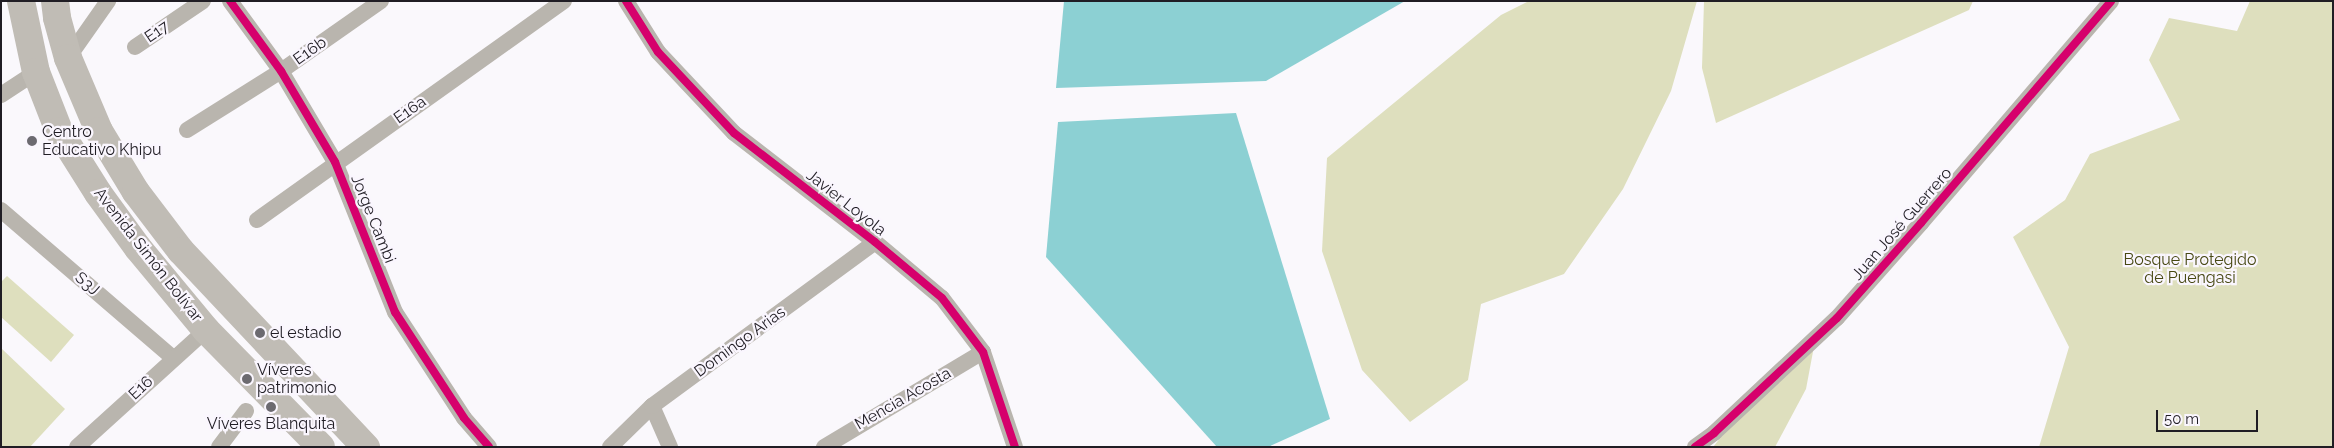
<!DOCTYPE html>
<meta charset="utf-8">
<style>
body{margin:0}
#map{position:relative;width:2334px;height:448px;overflow:hidden;background:#faf8fc;font-family:Raleway,sans-serif}
div>[style]{position:absolute}
[style*='--x']{left:calc(var(--x)*1px);top:calc(var(--y)*1px);width:calc(var(--w)*1px);rotate:calc(var(--a)*1deg)}
.green>*{inset:0;background:#dedfbe}
.water>*{inset:0;background:#8cd0d3}
.street>*{height:16px;margin:-8px;padding:0 8px;transform-origin:8px;border-radius:8px;background:#b9b5ae}
.highway>*{height:28px;margin:-14px;padding:0 14px;transform-origin:14px;border-radius:14px;background:#c0bcb5}
.cycleway>*{height:8px;margin:-4px;padding:0 4px;transform-origin:4px;border-radius:4px;background:#d6006c}
.dots>*{width:14px;height:14px;translate:-50% -50%;box-sizing:border-box;border:2px solid #faf6fe;border-radius:50%}
span{translate:-50% -50%;white-space:nowrap;text-align:center;line-height:1.15;-webkit-text-stroke:4.5px #faf6fe;paint-order:stroke}
.street-label{font-size:16px;color:#201d24}
.poi-label{font-size:16px;color:#201d24}
.left{translate:0 -50%;text-align:left}
.park-label{font-size:16px;color:#484914}
.frame{position:absolute;inset:0;border:2px solid #201d24;pointer-events:none}
.scale{position:absolute;left:2156px;top:410px;width:102px;height:22px;box-sizing:border-box;border:2px solid #201d24;border-top:0;padding-left:6px;font-size:15px;line-height:18px;white-space:nowrap;color:#201d24;-webkit-text-stroke:4px #faf6fe;paint-order:stroke}
</style>
<div id="map">
<div class="green">
<i style="clip-path:polygon(1529px 1px,1697px 1px,1671px 91px,1623px 189px,1564px 274px,1481px 304px,1468px 380px,1410px 422px,1362px 370px,1322px 251px,1327px 158px,1501px 15px)"></i>
<i style="clip-path:polygon(1704px 1px,1973px 1px,1969px 10px,1716px 123px,1702px 68px)"></i>
<i style="clip-path:polygon(2250px 1px,2333px 1px,2333px 447px,2039px 447px,2069px 347px,2013px 237px,2065px 200px,2090px 154px,2180px 120px,2149px 60px,2169px 18px,2237px 31px)"></i>
<i style="clip-path:polygon(7px 276px,74px 335px,51px 362px,1px 317px,1px 282px)"></i>
<i style="clip-path:polygon(1815px 341px,1806px 389px,1775px 447px,1713px 447px,1742px 411px)"></i>
<i style="clip-path:polygon(1px 348px,65px 409px,30px 447px,1px 447px)"></i>
</div>
<div class="water">
<i style="clip-path:polygon(1064px 1px,1405px 1px,1266px 81px,1056px 88px)"></i>
<i style="clip-path:polygon(1236px 113px,1330px 419px,1268px 447px,1217px 447px,1046px 257px,1058px 122px)"></i>
</div>
<div class="street">
<i style="--x:230;--y:1;--w:87;--a:53.9"></i>
<i style="--x:281;--y:71;--w:106;--a:59.3"></i>
<i style="--x:335;--y:162;--w:162;--a:68.2"></i>
<i style="--x:395;--y:312;--w:126;--a:56.9"></i>
<i style="--x:464;--y:418;--w:38;--a:49"></i>
<i style="--x:626;--y:1;--w:60;--a:57.9"></i>
<i style="--x:658;--y:52;--w:111;--a:46.8"></i>
<i style="--x:734;--y:133;--w:178;--a:37.7"></i>
<i style="--x:875;--y:242;--w:87;--a:39.9"></i>
<i style="--x:942;--y:298;--w:68;--a:52.8"></i>
<i style="--x:983;--y:352;--w:100;--a:71.4"></i>
<i style="--x:135;--y:47;--w:82;--a:-34.1"></i>
<i style="--x:68;--y:58;--w:70;--a:-54.9"></i>
<i style="--x:1;--y:95;--w:42;--a:-33.3"></i>
<i style="--x:187;--y:130;--w:111;--a:-32.1"></i>
<i style="--x:281;--y:71;--w:122;--a:-35"></i>
<i style="--x:1;--y:210;--w:227;--a:40.7"></i>
<i style="--x:257;--y:220;--w:377;--a:-35.5"></i>
<i style="--x:652;--y:406;--w:45;--a:66.3"></i>
<i style="--x:77;--y:447;--w:174;--a:-42.2"></i>
<i style="--x:219;--y:447;--w:45;--a:-53.1"></i>
<i style="--x:610;--y:447;--w:59;--a:-44.3"></i>
<i style="--x:652;--y:406;--w:277;--a:-36.3"></i>
<i style="--x:824;--y:447;--w:185;--a:-30.9"></i>
<i style="--x:1695;--y:447;--w:24;--a:-36"></i>
<i style="--x:1714;--y:433;--w:168;--a:-43.1"></i>
<i style="--x:1837;--y:318;--w:127;--a:-48.5"></i>
<i style="--x:1921;--y:223;--w:292;--a:-49.4"></i>
</div>
<div class="highway">
<i style="--x:21;--y:1;--w:73;--a:78.1"></i>
<i style="--x:36;--y:72;--w:63;--a:68.7"></i>
<i style="--x:59;--y:131;--w:73;--a:57.8"></i>
<i style="--x:98;--y:193;--w:68;--a:54"></i>
<i style="--x:138;--y:248;--w:107;--a:50.3"></i>
<i style="--x:206;--y:330;--w:164;--a:45.5"></i>
<i style="--x:55;--y:1;--w:17;--a:83"></i>
<i style="--x:57;--y:18;--w:41;--a:74.6"></i>
<i style="--x:68;--y:58;--w:79;--a:67"></i>
<i style="--x:99;--y:131;--w:71;--a:58.8"></i>
<i style="--x:136;--y:192;--w:74;--a:52.7"></i>
<i style="--x:181;--y:251;--w:270;--a:46.7"></i>
</div>
<div class="cycleway">
<i style="--x:230;--y:1;--w:87;--a:53.9"></i>
<i style="--x:281;--y:71;--w:106;--a:59.3"></i>
<i style="--x:335;--y:162;--w:162;--a:68.2"></i>
<i style="--x:395;--y:312;--w:126;--a:56.9"></i>
<i style="--x:464;--y:418;--w:38;--a:49"></i>
<i style="--x:626;--y:1;--w:60;--a:57.9"></i>
<i style="--x:658;--y:52;--w:111;--a:46.8"></i>
<i style="--x:734;--y:133;--w:178;--a:37.7"></i>
<i style="--x:875;--y:242;--w:87;--a:39.9"></i>
<i style="--x:942;--y:298;--w:68;--a:52.8"></i>
<i style="--x:983;--y:352;--w:100;--a:71.4"></i>
<i style="--x:1695;--y:447;--w:24;--a:-36"></i>
<i style="--x:1714;--y:433;--w:168;--a:-43.1"></i>
<i style="--x:1837;--y:318;--w:127;--a:-48.5"></i>
<i style="--x:1921;--y:223;--w:292;--a:-49.4"></i>
</div>
<div class="dots">
<i style="left:32px;top:141px;background:#6c6a70"></i>
<i style="left:260px;top:333px;background:#6c6a70"></i>
<i style="left:247px;top:379px;background:#6c6a70"></i>
<i style="left:271px;top:407px;background:#6c6a70"></i>
</div>
<div class="street-label">
<span style="left:157px;top:32px;rotate:-34deg">E17</span>
<span style="left:310px;top:51px;rotate:-35deg">E16b</span>
<span style="left:410px;top:110px;rotate:-35deg">E16a</span>
<span style="left:846px;top:203px;rotate:38deg">Javier Loyola</span>
<span style="left:373px;top:219px;rotate:68deg">Jorge Cambi</span>
<span style="left:1902px;top:224px;rotate:-49deg">Juan José Guerrero</span>
<span style="left:148px;top:255px;rotate:52deg">Avenida Simón Bolívar</span>
<span style="left:87px;top:284px;rotate:41deg">S3J</span>
<span style="left:740px;top:342px;rotate:-36deg">Domingo Arias</span>
<span style="left:141px;top:388px;rotate:-43deg">E16</span>
<span style="left:903px;top:399px;rotate:-30deg">Mencia Acosta</span>
</div>
<div class="poi-label">
<span class="left" style="left:42px;top:141px">Centro<br>Educativo Khipu</span>
<span class="left" style="left:270px;top:333px">el estadio</span>
<span class="left" style="left:257px;top:379px">Víveres<br>patrimonio</span>
<span style="left:271px;top:424px">Víveres Blanquita</span>
</div>
<div class="park-label">
<span style="left:2190px;top:269px">Bosque Protegido<br>de Puengasi</span>
</div>
<div class="frame"></div>
<div class="scale">50 m</div>
</div>
